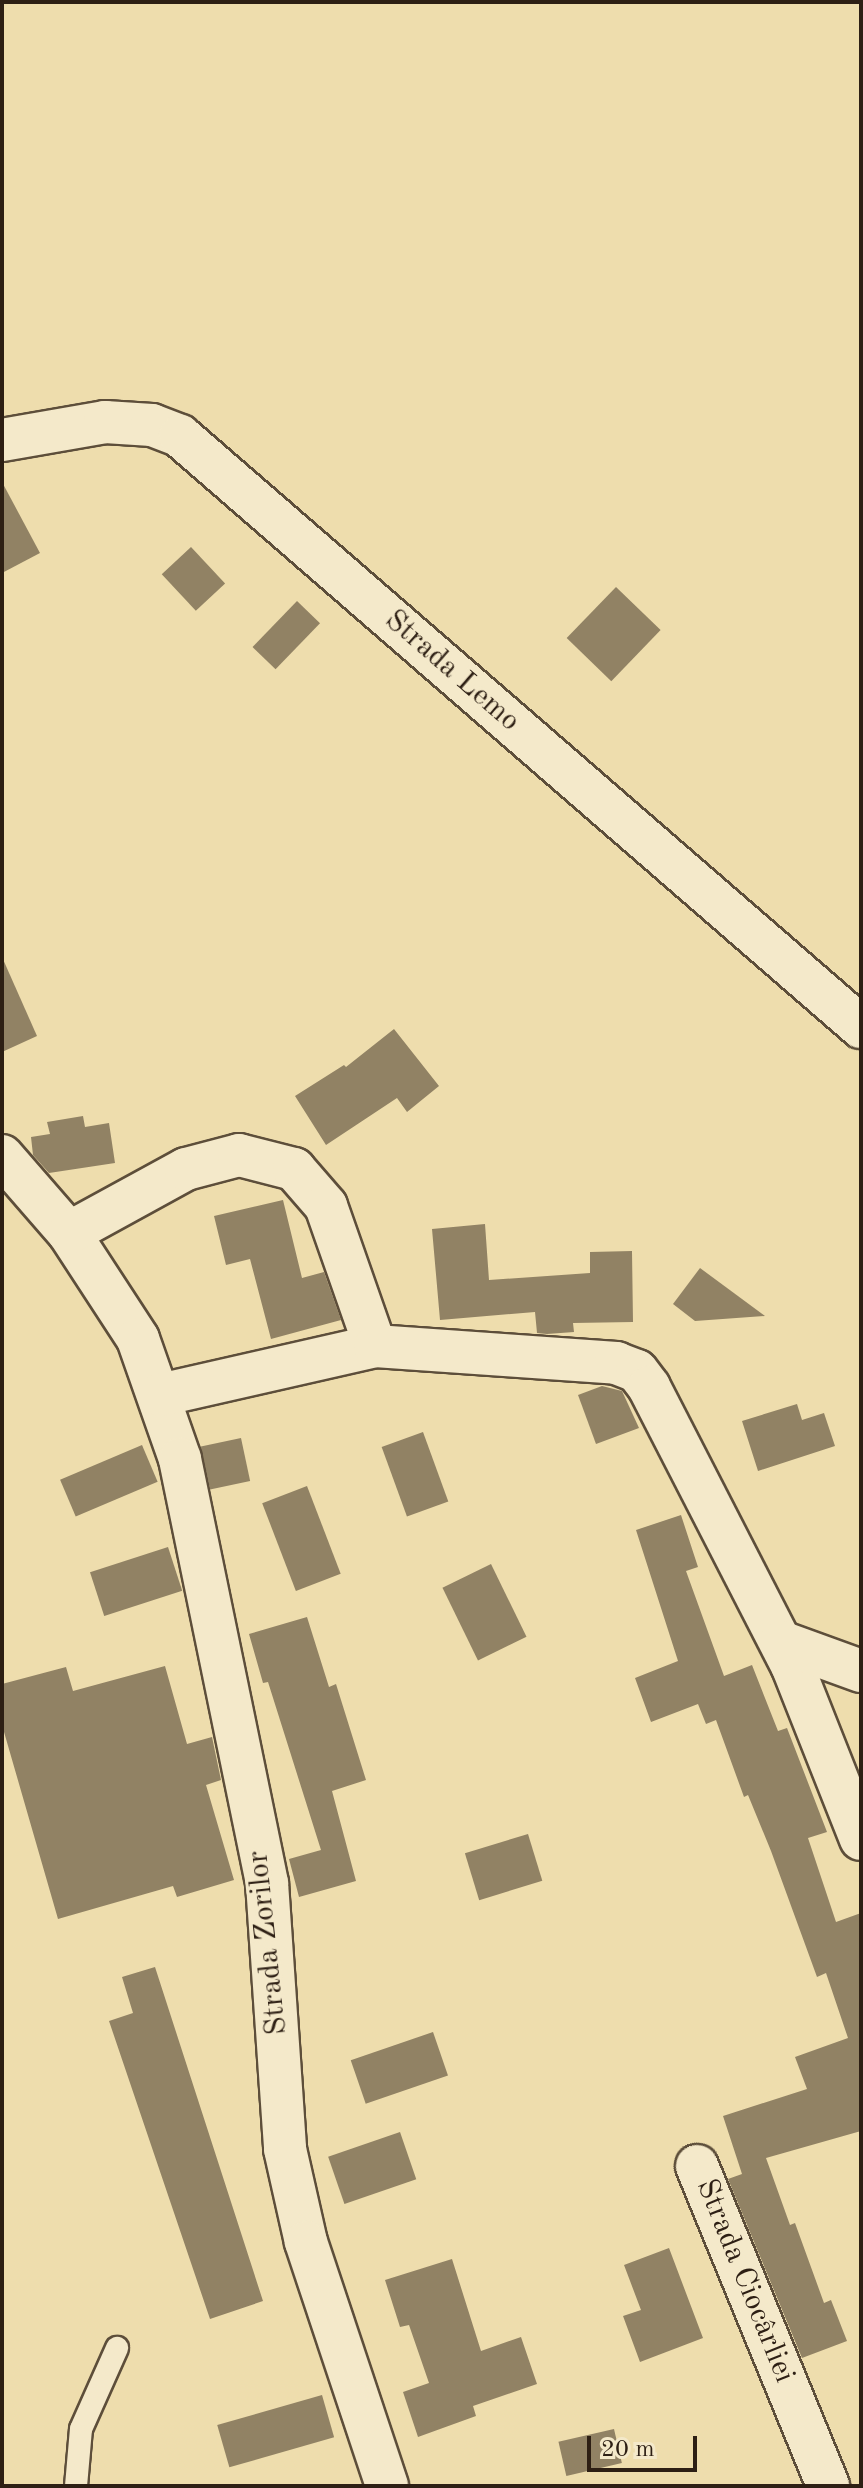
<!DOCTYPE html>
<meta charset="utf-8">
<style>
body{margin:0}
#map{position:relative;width:863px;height:2488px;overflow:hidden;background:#eeddad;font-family:"Old Standard TT",serif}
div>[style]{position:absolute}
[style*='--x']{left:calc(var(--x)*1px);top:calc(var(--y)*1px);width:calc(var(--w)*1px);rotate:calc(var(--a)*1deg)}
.building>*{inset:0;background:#918264;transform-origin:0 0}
.roads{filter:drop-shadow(2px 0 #5d4e3a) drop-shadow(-2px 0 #5d4e3a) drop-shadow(0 2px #5d4e3a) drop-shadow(0 -2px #5d4e3a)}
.service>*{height:22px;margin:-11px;padding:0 11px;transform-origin:11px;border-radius:11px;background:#f4e9ca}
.minor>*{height:42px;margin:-21px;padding:0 21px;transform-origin:21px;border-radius:21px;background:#f4e9ca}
span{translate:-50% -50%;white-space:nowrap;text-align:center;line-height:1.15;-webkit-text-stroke:6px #f4e9ca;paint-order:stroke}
.street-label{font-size:30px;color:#2d1f14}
.frame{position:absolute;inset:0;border:4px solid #2d1f14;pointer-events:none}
.scale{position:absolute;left:587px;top:2436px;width:110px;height:36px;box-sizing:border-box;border:4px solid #2d1f14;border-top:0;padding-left:10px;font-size:24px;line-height:28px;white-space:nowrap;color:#2d1f14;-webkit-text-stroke:6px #f4e9ca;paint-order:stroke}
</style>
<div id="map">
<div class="building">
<i style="clip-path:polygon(2px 482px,40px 553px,2px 573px)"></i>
<i style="left:191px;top:547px;width:50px;height:40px;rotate:47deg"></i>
<i style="left:616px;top:587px;width:62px;height:71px;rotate:44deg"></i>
<i style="left:297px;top:601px;width:32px;height:64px;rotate:44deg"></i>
<i style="clip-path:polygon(2px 957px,37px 1036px,2px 1052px)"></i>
<i style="clip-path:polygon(394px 1029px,439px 1086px,407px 1112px,397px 1098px,326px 1145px,295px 1096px,344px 1065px,346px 1067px)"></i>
<i style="clip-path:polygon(83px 1116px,85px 1127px,109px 1123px,115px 1163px,49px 1173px,33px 1155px,31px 1137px,50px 1134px,47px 1122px)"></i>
<i style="clip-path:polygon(283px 1200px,302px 1278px,324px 1272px,341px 1320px,271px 1339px,250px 1259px,226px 1265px,214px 1216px)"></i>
<i style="clip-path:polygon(485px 1224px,489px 1280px,590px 1273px,590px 1252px,632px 1251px,633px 1322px,573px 1323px,574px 1332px,547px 1334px,537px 1333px,535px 1312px,440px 1320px,432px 1229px)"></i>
<i style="clip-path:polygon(700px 1268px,765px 1316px,695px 1321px,673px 1304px)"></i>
<i style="clip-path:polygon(602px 1386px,622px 1391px,639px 1428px,596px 1444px,578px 1395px)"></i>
<i style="clip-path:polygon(797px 1404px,802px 1420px,824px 1413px,835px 1446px,758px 1471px,742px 1421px)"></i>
<i style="left:423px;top:1432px;width:74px;height:44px;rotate:70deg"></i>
<i style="left:241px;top:1438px;width:44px;height:41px;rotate:78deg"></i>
<i style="left:142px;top:1445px;width:40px;height:89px;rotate:67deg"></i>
<i style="left:307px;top:1486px;width:94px;height:48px;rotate:69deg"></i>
<i style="clip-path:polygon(681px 1515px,698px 1567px,686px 1571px,724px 1676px,752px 1665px,778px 1731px,787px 1728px,827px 1832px,808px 1838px,836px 1922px,861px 1913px,861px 2131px,766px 2158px,790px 2225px,795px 2223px,824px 2303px,831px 2300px,847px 2341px,802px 2358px,728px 2179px,742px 2174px,723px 2116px,807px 2089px,795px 2057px,848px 2038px,826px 1973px,817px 1977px,771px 1851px,748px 1795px,744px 1797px,716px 1720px,706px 1724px,698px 1704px,651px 1722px,635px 1678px,678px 1661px,636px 1530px)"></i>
<i style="left:168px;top:1547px;width:46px;height:82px;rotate:72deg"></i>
<i style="left:491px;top:1564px;width:81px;height:54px;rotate:64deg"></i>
<i style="clip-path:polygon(307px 1617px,329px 1687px,336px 1684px,366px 1780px,332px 1791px,356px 1881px,299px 1897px,289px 1859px,321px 1850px,268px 1682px,263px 1683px,249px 1634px)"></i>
<i style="clip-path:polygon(165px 1666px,187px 1744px,212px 1737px,221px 1780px,206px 1785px,234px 1880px,177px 1897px,173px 1886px,58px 1919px,2px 1725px,2px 1684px,66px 1667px,73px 1691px)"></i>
<i style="left:528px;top:1834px;width:49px;height:66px;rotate:73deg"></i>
<i style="clip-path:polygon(155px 1967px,263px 2301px,210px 2319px,109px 2021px,133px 2013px,122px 1977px)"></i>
<i style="left:433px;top:2032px;width:46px;height:87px;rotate:71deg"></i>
<i style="left:400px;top:2132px;width:50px;height:76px;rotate:71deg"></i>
<i style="clip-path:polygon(669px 2248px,703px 2338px,640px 2362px,623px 2316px,641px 2310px,624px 2265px)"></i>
<i style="clip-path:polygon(452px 2259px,481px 2351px,521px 2337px,537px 2384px,473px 2406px,476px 2416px,418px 2437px,403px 2392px,429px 2383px,409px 2325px,400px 2327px,385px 2280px)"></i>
<i style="left:322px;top:2395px;width:44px;height:109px;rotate:74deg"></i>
<i style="left:614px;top:2429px;width:35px;height:57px;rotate:77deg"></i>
</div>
<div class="roads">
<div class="service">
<i style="--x:76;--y:2486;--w:57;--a:-85"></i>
<i style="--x:81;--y:2429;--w:89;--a:-66"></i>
</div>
<div class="minor">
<i style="--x:2;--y:440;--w:105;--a:-9.9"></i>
<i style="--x:105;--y:422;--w:47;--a:3.7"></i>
<i style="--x:152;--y:425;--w:30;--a:21"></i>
<i style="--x:180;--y:436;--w:902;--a:40.95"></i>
<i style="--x:2;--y:1156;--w:102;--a:49"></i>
<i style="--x:69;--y:1233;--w:126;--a:56.9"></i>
<i style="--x:138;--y:1339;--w:127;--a:70.7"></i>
<i style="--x:180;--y:1459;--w:433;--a:78.4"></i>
<i style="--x:267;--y:1883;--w:267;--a:86.1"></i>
<i style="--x:285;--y:2149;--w:95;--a:77.3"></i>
<i style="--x:306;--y:2242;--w:257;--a:71.6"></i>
<i style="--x:69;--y:1233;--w:133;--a:-28.7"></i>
<i style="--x:186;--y:1169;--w:55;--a:-14.8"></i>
<i style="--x:239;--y:1155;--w:57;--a:14.3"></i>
<i style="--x:294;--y:1169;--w:49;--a:49.1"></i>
<i style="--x:326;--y:1206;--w:148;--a:70.7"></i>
<i style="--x:160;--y:1395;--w:221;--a:-12.8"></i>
<i style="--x:375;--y:1346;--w:242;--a:4"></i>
<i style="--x:616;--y:1363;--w:22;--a:21"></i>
<i style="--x:637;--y:1371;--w:20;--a:53"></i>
<i style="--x:649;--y:1387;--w:313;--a:62.8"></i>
<i style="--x:792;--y:1665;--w:187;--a:68.4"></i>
<i style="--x:781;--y:1642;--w:85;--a:19.9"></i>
<i style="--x:697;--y:2166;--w:346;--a:67.7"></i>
</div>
</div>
<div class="street-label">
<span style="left:452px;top:671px;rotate:41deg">Strada Lemo</span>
<span style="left:268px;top:1943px;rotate:-96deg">Strada Zorilor</span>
<span style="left:745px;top:2281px;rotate:68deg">Strada Ciocârliei</span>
</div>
<div class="frame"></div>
<div class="scale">20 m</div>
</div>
